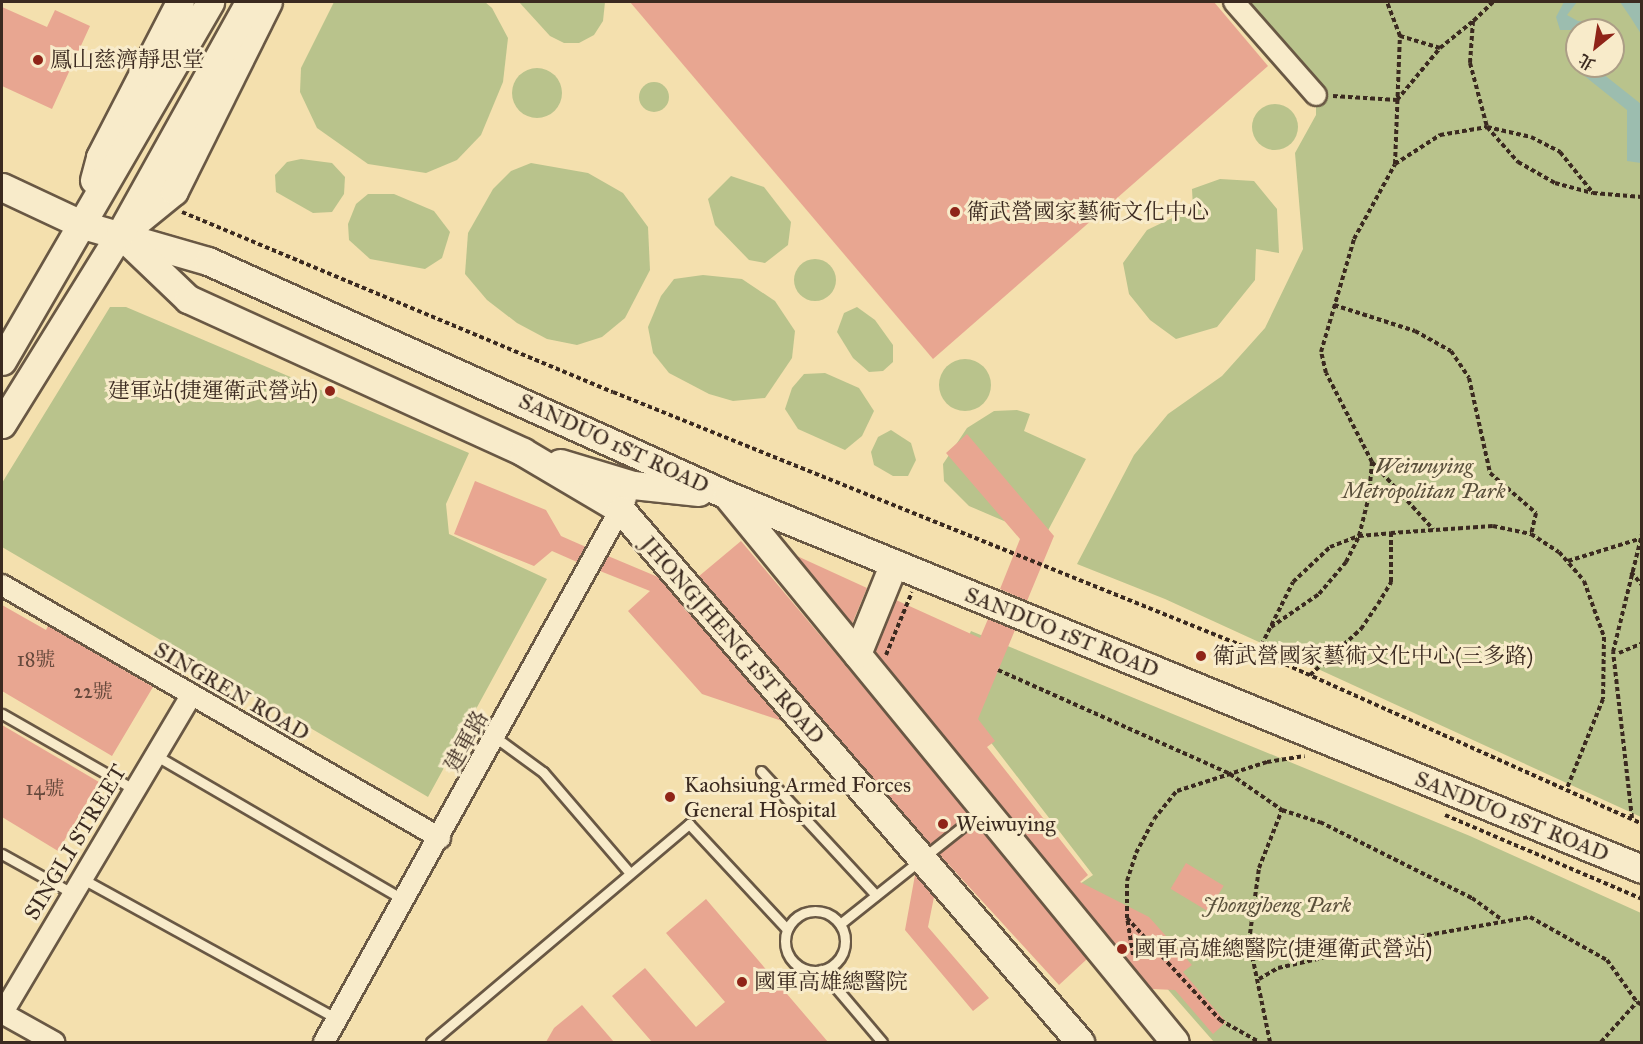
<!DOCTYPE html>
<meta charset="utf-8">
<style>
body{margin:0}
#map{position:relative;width:1643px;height:1044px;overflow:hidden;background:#f4e0ae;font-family:"IM FELL Great Primer","Noto Serif TC",serif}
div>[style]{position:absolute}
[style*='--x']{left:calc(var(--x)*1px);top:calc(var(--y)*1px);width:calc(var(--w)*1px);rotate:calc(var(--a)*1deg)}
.green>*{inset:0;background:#b9c38c}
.round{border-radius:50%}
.water>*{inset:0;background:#9cbdaf}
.building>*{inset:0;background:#e8a691;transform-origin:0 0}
.path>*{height:4px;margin-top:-2px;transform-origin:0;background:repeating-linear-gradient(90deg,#3b2a20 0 4.5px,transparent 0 7.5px)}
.roads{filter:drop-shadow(2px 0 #695844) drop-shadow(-2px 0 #695844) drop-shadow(0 2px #695844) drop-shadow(0 -2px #695844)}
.lane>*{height:9px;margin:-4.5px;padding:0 4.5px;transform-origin:4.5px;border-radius:4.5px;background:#f8ebca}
.lane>.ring{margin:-4.5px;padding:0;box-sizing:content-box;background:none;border:9px solid #f8ebca;border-radius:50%}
.street>*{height:20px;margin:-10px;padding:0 10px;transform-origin:10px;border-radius:10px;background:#f8ebca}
.secondary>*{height:27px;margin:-13.5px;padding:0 13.5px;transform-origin:13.5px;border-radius:13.5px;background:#f8ebca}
.dots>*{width:16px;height:16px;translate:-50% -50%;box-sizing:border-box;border:3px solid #f8ebca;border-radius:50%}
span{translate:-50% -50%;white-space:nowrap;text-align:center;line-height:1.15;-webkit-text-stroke:6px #f8ebca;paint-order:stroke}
.number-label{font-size:20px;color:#66493c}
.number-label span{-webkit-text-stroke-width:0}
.poi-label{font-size:22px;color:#3b2a20}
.left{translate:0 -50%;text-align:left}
.right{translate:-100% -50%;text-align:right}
.street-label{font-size:22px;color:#3b2a20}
.park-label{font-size:22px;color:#5a503b;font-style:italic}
.frame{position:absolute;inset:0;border:3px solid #3b2a20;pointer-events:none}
.north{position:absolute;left:1565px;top:18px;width:60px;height:60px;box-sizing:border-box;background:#f8ebca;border:2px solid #ac9e86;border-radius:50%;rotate:210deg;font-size:16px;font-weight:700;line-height:24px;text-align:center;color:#3b2a20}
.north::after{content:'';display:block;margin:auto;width:21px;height:27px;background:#8f2418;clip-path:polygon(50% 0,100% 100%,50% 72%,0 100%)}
</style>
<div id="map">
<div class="green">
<i style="clip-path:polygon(334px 2px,485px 2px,492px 8px,508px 38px,503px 82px,481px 135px,457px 160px,426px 173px,368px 164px,317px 128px,300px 92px,301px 68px)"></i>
<i style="clip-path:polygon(519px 2px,605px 2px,603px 21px,594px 35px,579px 43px,564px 43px,550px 36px)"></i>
<i style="clip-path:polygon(evenodd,1241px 2px,1641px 2px,1641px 817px,1165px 599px,1077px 564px,1134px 455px,1168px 414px,1222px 376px,1265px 328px,1303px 249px,1295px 153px,1316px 115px,1316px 79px,1241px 2px,1577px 30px,1613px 30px,1613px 66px,1577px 66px,1577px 30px)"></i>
<i class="round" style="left:512px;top:68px;width:50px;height:50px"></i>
<i class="round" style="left:639px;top:82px;width:30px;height:30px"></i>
<i class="round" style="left:1252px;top:104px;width:46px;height:46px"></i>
<i style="clip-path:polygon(301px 159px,332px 163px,345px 177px,344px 194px,332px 212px,313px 213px,276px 192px,275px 175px,287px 162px)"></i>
<i style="clip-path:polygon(531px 163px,588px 173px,623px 193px,648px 227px,650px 270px,625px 318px,602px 337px,577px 345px,547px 339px,517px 323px,487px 300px,465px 274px,468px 233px,493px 189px,511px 171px)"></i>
<i style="clip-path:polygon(731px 176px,764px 187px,791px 222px,788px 245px,765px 263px,749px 260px,715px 225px,708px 199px)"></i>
<i style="clip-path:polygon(1220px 179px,1254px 181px,1277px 209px,1279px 253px,1256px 249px,1255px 280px,1217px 327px,1176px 339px,1150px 320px,1129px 294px,1123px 263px,1147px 230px,1193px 208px,1192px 189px)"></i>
<i style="clip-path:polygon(368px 194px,394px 194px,434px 211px,450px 232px,442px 258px,425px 269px,370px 259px,349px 240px,348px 224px,356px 204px)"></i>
<i class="round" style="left:794px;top:259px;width:42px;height:42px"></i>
<i style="clip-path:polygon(703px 275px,742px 279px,775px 301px,795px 331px,792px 358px,765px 398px,733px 401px,709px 394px,669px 373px,653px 353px,648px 327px,661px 296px,674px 279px)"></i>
<i style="clip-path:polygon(110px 307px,126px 307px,469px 453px,446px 504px,449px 534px,547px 579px,428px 797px,2px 547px,2px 483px)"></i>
<i style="clip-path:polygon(857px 307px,875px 320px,893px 345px,893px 362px,883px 371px,869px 372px,853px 358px,837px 332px,844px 313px)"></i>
<i class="round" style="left:939px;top:359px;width:52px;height:52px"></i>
<i style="clip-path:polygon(825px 373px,859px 388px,874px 411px,862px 436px,845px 450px,798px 429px,785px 409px,792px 388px,804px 374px)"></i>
<i style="clip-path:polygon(1017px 410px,1030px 414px,1024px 431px,1086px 459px,1044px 538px,969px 506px,944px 481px,943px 464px,967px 428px,994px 411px)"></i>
<i style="clip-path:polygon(891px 430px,911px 443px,916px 460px,908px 476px,893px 476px,874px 465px,871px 452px,878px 437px)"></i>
<i style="clip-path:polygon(971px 631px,1470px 836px,1641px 913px,1641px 1042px,1214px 1042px,1077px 886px,1093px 875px,972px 718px,949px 679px)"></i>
</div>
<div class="water">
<i style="clip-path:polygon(1564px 2px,1577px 2px,1567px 15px,1578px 21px,1605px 22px,1612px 30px,1560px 30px,1556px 17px)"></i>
<i style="clip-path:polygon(1620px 2px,1641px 2px,1641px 34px,1631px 18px)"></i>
<i style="clip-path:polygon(1577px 50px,1577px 66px,1593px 66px,1641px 104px,1641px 163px,1627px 161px,1627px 110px,1577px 70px,1571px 60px)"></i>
</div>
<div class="building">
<i style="clip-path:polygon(630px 2px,1214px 2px,1268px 66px,933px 359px)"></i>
<i style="clip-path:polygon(2px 7px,47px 27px,55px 10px,90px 26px,52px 109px,2px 86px)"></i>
<i style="clip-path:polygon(967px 434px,1054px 536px,1027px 601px,1000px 589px,1020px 539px,946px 453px)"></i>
<i style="clip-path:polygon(475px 481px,546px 510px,561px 536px,586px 547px,577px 562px,552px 551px,534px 566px,454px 534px)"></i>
<i style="left:741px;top:541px;width:355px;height:55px;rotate:50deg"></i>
<i style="clip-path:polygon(608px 556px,658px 577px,782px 721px,702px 694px,628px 611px,650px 591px,600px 571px)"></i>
<i style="clip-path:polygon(797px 556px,867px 588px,852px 624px)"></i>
<i style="clip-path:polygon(896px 600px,980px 638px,988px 619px,1015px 630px,978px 719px,995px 741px,987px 747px,1088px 875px,1080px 882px,1149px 917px,1192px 965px,1183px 972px,1226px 1022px,1213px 1034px,1175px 990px,1152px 989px,875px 651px)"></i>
<i style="clip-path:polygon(2px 605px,46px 630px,48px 626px,153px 687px,112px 756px,2px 691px)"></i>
<i style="clip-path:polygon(2px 725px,99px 782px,58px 851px,2px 817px)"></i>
<i style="clip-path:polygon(976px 824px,1087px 959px,1059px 985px,939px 854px)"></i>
<i style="left:1186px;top:863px;width:44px;height:30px;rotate:31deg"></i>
<i style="clip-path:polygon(915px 875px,934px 897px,928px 927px,989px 998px,973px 1011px,905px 930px)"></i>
<i style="clip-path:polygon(706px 899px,828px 1042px,652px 1042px,612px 996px,645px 968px,696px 1027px,725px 1002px,666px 933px)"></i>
<i style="clip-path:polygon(582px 1005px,614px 1042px,546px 1042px,554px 1028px)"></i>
</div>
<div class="path">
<i style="--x:1493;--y:2;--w:28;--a:136"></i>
<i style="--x:1473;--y:21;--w:42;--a:94.1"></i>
<i style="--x:1470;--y:63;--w:66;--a:75.1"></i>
<i style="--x:1487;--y:127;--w:45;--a:12.8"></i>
<i style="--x:1531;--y:137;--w:33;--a:27"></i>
<i style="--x:1560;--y:152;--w:53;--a:51.2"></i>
<i style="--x:1440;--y:48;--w:41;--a:-39.1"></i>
<i style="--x:1333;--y:96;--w:64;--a:3.6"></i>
<i style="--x:1397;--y:100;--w:67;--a:-50.4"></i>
<i style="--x:1440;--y:48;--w:42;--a:-163.3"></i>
<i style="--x:1395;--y:164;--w:54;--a:-32.8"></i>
<i style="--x:1440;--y:135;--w:48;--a:-9.7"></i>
<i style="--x:1487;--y:127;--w:47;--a:48.5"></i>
<i style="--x:1518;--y:162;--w:43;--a:29.6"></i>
<i style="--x:1555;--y:183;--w:39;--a:15"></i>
<i style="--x:1593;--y:193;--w:49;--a:4.7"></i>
<i style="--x:182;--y:212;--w:467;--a:22.7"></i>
<i style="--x:613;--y:392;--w:695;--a:21.95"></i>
<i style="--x:1258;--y:652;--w:421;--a:24.1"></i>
<i style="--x:1334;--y:305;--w:85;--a:17.8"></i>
<i style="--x:1415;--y:331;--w:41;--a:29.1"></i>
<i style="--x:1451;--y:351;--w:32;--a:56"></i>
<i style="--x:1469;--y:378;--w:97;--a:77.5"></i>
<i style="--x:1490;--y:473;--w:61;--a:41"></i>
<i style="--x:1536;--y:513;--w:22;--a:103"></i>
<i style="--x:1372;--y:462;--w:91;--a:47.7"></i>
<i style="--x:1568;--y:561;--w:74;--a:-17.2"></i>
<i style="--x:1631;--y:572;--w:17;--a:50"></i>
<i style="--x:1271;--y:627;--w:58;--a:-34.5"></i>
<i style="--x:1319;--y:594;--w:42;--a:-49.8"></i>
<i style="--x:1346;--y:562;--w:29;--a:-63"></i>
<i style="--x:1359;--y:536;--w:32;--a:-5"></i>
<i style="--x:1258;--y:652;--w:78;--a:-63.4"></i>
<i style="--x:1293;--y:582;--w:51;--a:-43.4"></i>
<i style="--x:1330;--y:547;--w:31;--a:-21"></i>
<i style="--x:1359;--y:536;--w:41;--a:-76"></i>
<i style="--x:1369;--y:496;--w:34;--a:-85"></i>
<i style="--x:1372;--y:462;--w:100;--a:-117.3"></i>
<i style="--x:1326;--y:373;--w:22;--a:-103"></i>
<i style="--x:1321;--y:352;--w:118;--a:-73.7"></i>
<i style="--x:1354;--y:239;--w:85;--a:-61.3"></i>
<i style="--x:1395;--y:164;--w:128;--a:-87.8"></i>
<i style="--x:1400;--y:36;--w:36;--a:-111"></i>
<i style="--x:1619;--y:653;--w:25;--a:-23"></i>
<i style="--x:886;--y:655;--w:68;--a:-67.6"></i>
<i style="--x:998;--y:670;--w:254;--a:24.1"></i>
<i style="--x:1230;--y:774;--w:63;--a:34.7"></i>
<i style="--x:1310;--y:675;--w:69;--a:-42"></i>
<i style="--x:1361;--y:629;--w:30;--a:-56"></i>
<i style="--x:1378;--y:604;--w:26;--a:-59"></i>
<i style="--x:1391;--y:582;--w:49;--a:-90"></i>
<i style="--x:1391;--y:533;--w:102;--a:-3.9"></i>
<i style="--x:1493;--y:526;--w:39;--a:12"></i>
<i style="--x:1531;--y:534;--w:33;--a:33"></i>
<i style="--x:1559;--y:552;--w:38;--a:49"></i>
<i style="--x:1584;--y:581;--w:59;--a:70.3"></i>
<i style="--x:1604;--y:637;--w:62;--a:90.9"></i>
<i style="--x:1603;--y:699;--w:96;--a:112"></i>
<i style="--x:1445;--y:815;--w:214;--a:23.1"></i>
<i style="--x:1632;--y:818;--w:167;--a:-96.5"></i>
<i style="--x:1613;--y:652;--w:122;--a:-76.2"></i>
<i style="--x:1127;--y:918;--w:37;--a:-90"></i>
<i style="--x:1127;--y:881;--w:29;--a:-72"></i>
<i style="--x:1136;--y:853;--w:38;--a:-62"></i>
<i style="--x:1154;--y:819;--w:36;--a:-51"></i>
<i style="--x:1177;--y:791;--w:95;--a:-17.9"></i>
<i style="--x:1267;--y:762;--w:38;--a:-9"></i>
<i style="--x:1133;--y:955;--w:37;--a:-99"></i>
<i style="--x:1127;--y:918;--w:138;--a:47.6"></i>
<i style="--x:1220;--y:1020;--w:45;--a:29.4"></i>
<i style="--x:1259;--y:979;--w:22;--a:-30"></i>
<i style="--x:1278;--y:968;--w:130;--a:-12.9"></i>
<i style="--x:1405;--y:939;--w:127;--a:-10"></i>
<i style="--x:1530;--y:917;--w:88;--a:29.2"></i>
<i style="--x:1607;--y:960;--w:52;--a:54.5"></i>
<i style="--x:1270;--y:1042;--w:103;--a:-101.7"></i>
<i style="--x:1249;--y:941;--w:74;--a:-82.2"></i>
<i style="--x:1259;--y:868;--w:62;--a:-68.4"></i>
<i style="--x:1282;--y:810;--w:40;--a:18"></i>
<i style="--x:1320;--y:822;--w:170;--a:26.6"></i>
<i style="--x:1472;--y:898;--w:36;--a:36"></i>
<i style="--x:1601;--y:1042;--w:54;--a:-48"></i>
<i style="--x:1637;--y:1002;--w:6;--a:31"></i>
</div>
<div class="roads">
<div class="lane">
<i style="--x:2;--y:714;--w:153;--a:29.7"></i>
<i style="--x:495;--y:737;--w:59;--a:36.1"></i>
<i style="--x:543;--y:772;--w:133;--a:49.3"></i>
<i style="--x:155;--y:755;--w:288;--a:30.2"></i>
<i style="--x:761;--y:771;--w:169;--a:47.2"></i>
<i style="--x:2;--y:854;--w:80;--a:29.1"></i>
<i style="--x:81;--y:878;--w:293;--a:28.8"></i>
<i class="ring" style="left:785px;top:911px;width:51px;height:51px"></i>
<i style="--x:840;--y:924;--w:181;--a:-38.5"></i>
<i style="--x:821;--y:970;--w:94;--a:49.7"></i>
<i style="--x:431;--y:1042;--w:338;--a:-40.2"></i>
<i style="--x:689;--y:824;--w:144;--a:47"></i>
</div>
<div class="street">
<i style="--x:1234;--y:2;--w:124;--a:48.6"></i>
<i style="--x:2;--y:585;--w:506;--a:30.01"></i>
<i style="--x:2;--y:1013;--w:60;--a:29.1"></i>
<i style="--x:2;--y:1014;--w:370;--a:-59.3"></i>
<i style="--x:324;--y:1042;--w:621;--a:-60.92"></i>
</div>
<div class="secondary">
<i style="--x:94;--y:180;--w:24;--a:-75"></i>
<i style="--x:100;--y:157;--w:174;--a:-62.7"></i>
<i style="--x:2;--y:187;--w:89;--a:25.1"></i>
<i style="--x:83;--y:225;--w:130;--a:16.1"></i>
<i style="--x:208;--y:261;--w:569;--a:24.27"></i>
<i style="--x:727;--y:495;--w:988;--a:22.23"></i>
<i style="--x:131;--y:226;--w:55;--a:-39.1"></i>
<i style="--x:174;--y:191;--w:211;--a:-63.6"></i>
<i style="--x:121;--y:235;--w:93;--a:43.7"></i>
<i style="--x:188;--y:299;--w:368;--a:24.5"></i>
<i style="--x:523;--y:452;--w:114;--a:30.6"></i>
<i style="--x:621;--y:510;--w:703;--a:49.21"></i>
<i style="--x:2;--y:361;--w:415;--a:-59.9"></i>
<i style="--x:2;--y:424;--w:224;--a:-58.2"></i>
<i style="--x:120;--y:234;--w:265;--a:-60.9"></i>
<i style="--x:560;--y:463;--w:76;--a:16.8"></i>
<i style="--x:633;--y:485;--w:66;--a:6.1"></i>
<i style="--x:729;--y:498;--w:703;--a:50.65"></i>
<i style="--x:857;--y:654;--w:98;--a:-67.9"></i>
</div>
</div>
<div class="dots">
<i style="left:38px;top:60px;background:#8f2418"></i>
<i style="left:955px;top:212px;background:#8f2418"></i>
<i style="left:330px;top:391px;background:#8f2418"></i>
<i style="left:1201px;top:656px;background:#8f2418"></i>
<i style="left:670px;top:797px;background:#8f2418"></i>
<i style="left:943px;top:824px;background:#8f2418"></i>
<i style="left:1122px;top:949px;background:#8f2418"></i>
<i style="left:742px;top:982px;background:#8f2418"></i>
</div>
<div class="number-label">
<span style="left:36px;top:659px">18號</span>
<span style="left:93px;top:691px">22號</span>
<span style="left:45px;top:788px">14號</span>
</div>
<div class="poi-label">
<span class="left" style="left:50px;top:60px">鳳山慈濟靜思堂</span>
<span class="left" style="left:967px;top:212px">衛武營國家藝術文化中心</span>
<span class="right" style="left:318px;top:391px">建軍站(捷運衛武營站)</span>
<span class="left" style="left:1213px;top:656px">衛武營國家藝術文化中心(三多路)</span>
<span class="left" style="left:684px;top:797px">Kaohsiung Armed Forces<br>General Hospital</span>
<span class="left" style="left:956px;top:824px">Weiwuying</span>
<span class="left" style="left:1134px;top:949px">國軍高雄總醫院(捷運衛武營站)</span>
<span class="left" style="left:754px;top:982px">國軍高雄總醫院</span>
</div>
<div class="street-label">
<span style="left:614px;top:443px;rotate:25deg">SANDUO 1ST ROAD</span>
<span style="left:1062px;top:632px;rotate:22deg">SANDUO 1ST ROAD</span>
<span style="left:733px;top:640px;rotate:49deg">JHONGJHENG 1ST ROAD</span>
<span style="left:232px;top:691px;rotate:30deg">SINGREN ROAD</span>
<span style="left:466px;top:741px;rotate:-61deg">建軍路</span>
<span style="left:1512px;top:816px;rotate:22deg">SANDUO 1ST ROAD</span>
<span style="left:75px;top:842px;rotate:-59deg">SINGLI STREET</span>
</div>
<div class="park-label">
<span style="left:1424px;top:478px">Weiwuying<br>Metropolitan Park</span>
<span style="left:1277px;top:905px">Jhongjheng Park</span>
</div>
<div class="frame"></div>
<div class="north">北</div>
</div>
